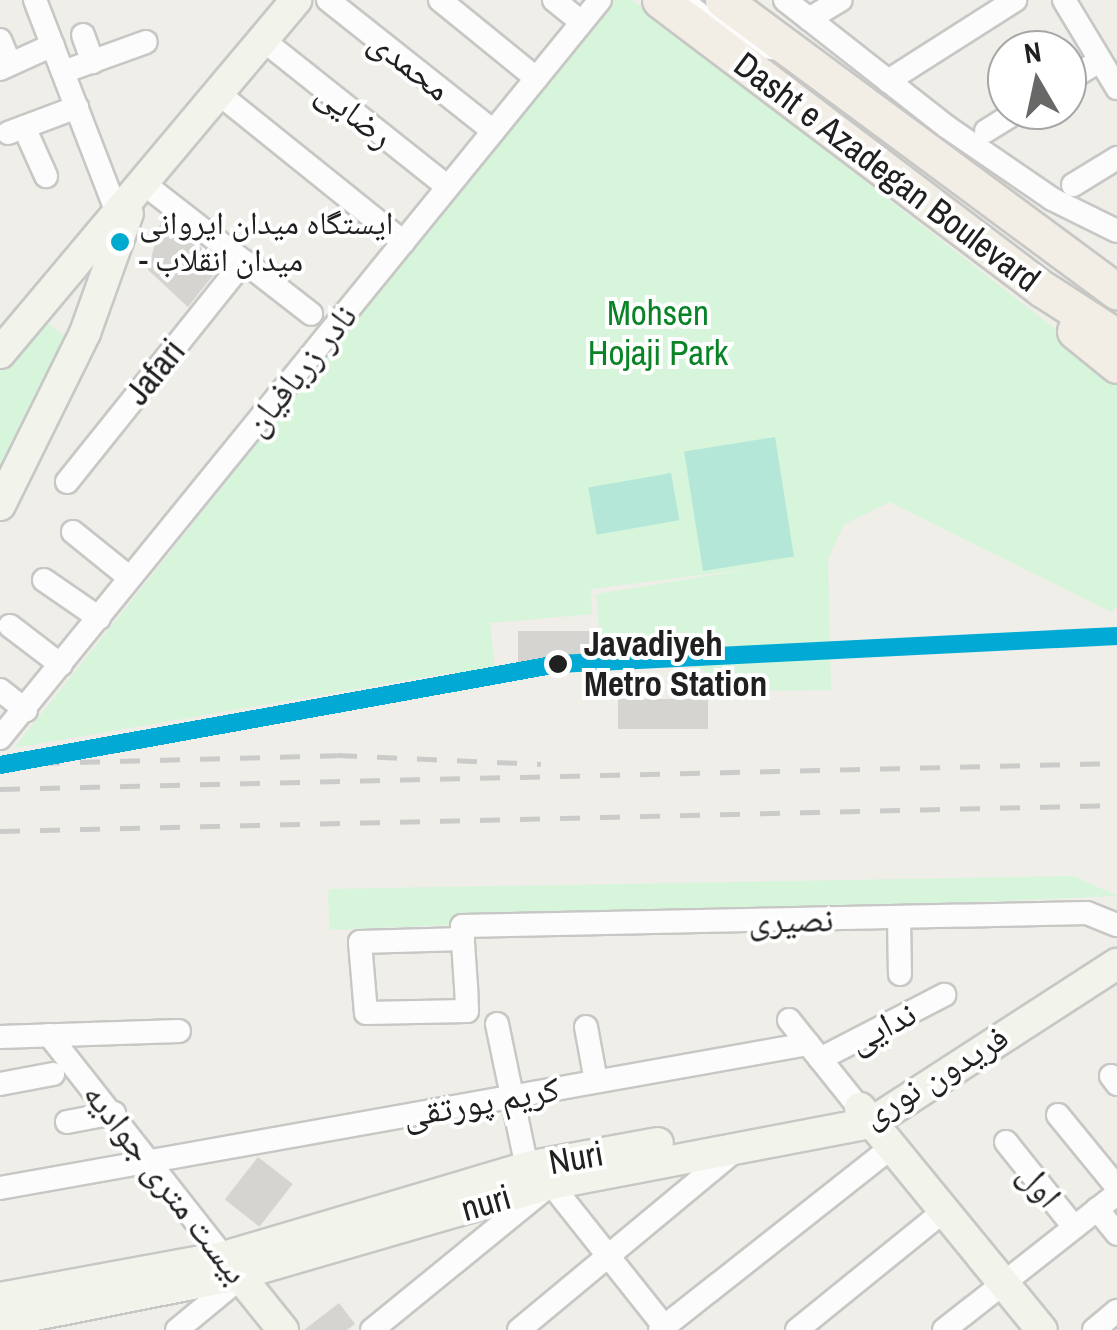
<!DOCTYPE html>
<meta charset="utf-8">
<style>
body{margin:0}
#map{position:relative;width:1117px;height:1330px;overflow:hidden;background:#efeee9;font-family:"Archivo Narrow","Noto Naskh Arabic",sans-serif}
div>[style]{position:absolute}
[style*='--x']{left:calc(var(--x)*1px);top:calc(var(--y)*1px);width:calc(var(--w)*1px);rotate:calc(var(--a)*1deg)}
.park>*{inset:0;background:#d7f5db}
.pitch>*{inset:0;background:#b4e7d8;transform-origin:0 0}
.building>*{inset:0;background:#d6d4d0;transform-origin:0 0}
.roads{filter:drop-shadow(2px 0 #c7c7c5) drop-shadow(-2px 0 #c7c7c5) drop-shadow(0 2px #c7c7c5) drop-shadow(0 -2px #c7c7c5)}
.lane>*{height:11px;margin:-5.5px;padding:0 5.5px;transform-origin:5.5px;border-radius:5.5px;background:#fdfcfc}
.street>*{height:22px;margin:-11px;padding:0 11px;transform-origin:11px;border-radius:11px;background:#fdfcfc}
.secondary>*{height:30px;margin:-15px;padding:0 15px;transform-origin:15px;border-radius:15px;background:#f2f4ec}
.primary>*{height:35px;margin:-17.5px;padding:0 17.5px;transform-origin:17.5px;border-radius:17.5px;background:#f2eee6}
.rail>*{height:5px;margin-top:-2.5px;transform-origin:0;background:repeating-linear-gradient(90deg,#cbcbca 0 20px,transparent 0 40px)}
.metro-1>*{height:18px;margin:-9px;padding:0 9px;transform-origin:9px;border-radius:9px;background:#00aad4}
.dots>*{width:28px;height:28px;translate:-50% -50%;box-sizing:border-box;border:5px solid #fff;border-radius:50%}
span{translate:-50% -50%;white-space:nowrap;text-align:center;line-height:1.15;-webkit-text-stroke:8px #fff;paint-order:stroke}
.bus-label{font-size:32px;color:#202020}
.left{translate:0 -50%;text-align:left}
.street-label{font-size:35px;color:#202020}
.park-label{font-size:35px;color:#098325}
.stop-label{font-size:35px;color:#202020;font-weight:700}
.north{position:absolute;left:987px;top:30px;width:100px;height:100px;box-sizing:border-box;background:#fff;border:2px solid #a6a6a6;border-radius:50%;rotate:351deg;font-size:28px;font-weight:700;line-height:40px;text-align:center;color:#202020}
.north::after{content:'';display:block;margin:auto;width:35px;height:45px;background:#686866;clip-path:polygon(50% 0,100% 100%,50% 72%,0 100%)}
</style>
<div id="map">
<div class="park">
<i style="clip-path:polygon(610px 0,632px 0,1117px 377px,1117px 606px,1111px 612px,890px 502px,844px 524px,828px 559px,831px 690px,748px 691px,690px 665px,602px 659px,596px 594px,757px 568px,591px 589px,592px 614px,490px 623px,496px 677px,449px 673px,14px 748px)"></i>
<i style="clip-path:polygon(42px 319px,68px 339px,0 481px,0 369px)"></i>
<i style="clip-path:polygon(1074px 876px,1117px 896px,330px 930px,328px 896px,329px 889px)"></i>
</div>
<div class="pitch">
<i style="left:775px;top:437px;width:121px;height:92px;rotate:81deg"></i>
<i style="left:671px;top:473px;width:48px;height:84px;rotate:80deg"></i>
</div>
<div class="building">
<i style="clip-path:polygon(162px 217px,222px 264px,188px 307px,148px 270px)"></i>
<i style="left:518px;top:631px;width:82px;height:31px"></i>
<i style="left:618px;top:699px;width:90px;height:30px"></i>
<i style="left:258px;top:1157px;width:44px;height:54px;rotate:38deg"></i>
<i style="clip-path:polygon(339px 1303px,355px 1324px,347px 1330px,304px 1330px)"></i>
</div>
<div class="roads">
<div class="lane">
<i style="--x:691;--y:0;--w:83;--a:38.1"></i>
<i style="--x:756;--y:51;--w:22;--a:8"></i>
</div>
<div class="street">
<i style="--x:35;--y:0;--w:228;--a:68.9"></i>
<i style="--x:328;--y:0;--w:211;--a:38.4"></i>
<i style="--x:440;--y:0;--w:124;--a:39.1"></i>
<i style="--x:554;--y:0;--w:35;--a:39"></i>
<i style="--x:785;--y:0;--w:206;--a:38.1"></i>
<i style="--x:947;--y:127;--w:127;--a:34.4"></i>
<i style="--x:1052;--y:199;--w:72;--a:26.2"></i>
<i style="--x:1064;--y:0;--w:103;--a:58.9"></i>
<i style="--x:809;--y:19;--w:37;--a:-31"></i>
<i style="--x:83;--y:35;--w:29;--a:70"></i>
<i style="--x:0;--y:40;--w:26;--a:67"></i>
<i style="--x:263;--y:40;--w:236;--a:38.5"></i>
<i style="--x:0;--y:69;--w:58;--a:-24.4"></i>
<i style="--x:63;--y:72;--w:88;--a:-19.9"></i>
<i style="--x:888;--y:81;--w:151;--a:-32.5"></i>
<i style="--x:1067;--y:81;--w:39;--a:-32"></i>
<i style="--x:218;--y:93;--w:238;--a:38.8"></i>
<i style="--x:24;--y:127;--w:54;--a:65.8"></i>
<i style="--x:986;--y:131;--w:40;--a:-32"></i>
<i style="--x:8;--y:133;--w:74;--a:-20.6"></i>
<i style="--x:143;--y:183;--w:213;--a:37.9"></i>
<i style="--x:1073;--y:185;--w:52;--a:-31.5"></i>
<i style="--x:67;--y:482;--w:283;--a:-51.3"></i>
<i style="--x:73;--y:532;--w:73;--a:38.9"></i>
<i style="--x:44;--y:580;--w:67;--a:34.6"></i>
<i style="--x:10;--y:626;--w:64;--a:37.4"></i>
<i style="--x:0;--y:690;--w:33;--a:38"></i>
<i style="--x:0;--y:738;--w:951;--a:-50.89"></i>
<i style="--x:899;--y:919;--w:55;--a:89"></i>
<i style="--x:463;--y:939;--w:103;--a:178.3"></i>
<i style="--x:360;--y:942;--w:71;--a:85.2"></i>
<i style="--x:366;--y:1013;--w:101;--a:-1.1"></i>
<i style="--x:467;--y:1011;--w:24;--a:-92"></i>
<i style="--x:466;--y:987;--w:61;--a:-93.8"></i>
<i style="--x:462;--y:926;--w:625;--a:-1.19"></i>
<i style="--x:1087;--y:913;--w:32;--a:22"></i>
<i style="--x:789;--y:1020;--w:110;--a:51.3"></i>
<i style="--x:497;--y:1024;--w:146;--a:78.2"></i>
<i style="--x:586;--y:1027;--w:55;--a:79.5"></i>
<i style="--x:49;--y:1035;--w:283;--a:51.8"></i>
<i style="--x:0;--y:1037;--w:179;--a:-1.9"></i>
<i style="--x:820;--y:1059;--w:140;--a:-27.3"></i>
<i style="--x:1111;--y:1076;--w:10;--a:53"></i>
<i style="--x:0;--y:1084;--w:54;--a:-10.7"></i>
<i style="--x:1058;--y:1115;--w:93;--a:50.7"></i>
<i style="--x:67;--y:1122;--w:48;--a:-10.8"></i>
<i style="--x:1006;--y:1142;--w:109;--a:51.3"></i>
<i style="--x:0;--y:1188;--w:821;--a:-10.11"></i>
<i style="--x:1097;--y:1209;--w:32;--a:51"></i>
<i style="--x:177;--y:1330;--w:82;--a:-39.5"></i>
<i style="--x:372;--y:1330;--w:231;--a:-39.2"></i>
<i style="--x:551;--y:1184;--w:186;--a:51.5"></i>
<i style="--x:519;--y:1330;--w:282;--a:-39.7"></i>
<i style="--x:660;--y:1330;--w:292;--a:-38.3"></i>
<i style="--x:797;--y:1330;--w:189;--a:-39"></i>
<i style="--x:944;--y:1330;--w:220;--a:-38.2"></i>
<i style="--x:1094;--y:1330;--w:30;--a:-40"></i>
</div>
<div class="secondary">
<i style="--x:0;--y:353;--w:461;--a:-50"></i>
<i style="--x:0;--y:505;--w:192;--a:-63.7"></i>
<i style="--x:85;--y:333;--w:127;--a:-70.3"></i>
<i style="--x:860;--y:1108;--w:287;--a:50.7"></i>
<i style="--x:229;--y:1263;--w:86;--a:51.1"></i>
<i style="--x:0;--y:1298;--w:228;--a:-10.4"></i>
<i style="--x:224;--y:1257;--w:316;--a:-16.5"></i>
<i style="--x:527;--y:1167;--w:133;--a:-10.4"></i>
<i style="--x:0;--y:1322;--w:242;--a:-11.2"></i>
<i style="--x:237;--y:1275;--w:327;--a:-16.2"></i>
<i style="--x:551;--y:1184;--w:326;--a:-10.8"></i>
<i style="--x:871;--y:1123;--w:293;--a:-32.9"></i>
</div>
<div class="primary">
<i style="--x:660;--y:0;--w:481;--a:37.1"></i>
<i style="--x:1044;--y:290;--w:87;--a:32.8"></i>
<i style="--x:723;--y:0;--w:490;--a:36.5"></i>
<i style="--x:1075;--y:331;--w:54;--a:39"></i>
</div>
</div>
<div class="rail">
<i style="--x:0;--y:764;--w:337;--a:-1.5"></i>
<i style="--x:337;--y:755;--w:204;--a:2.5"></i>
<i style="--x:0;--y:789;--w:1117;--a:-1.33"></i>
<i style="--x:0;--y:831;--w:1117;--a:-1.33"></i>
</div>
<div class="metro-1">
<i style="--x:0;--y:765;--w:567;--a:-10.26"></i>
<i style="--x:558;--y:664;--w:560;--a:-2.87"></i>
</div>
<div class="dots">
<i style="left:120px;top:242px;background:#00a9ce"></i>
<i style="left:558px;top:664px;background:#202020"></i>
</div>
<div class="bus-label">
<span class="left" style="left:139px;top:242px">ایستگاه میدان ایروانی<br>- میدان انقلاب</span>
</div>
<div class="street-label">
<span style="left:410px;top:65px;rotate:38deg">محمدی</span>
<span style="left:355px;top:114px;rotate:38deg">رضایی</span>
<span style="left:887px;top:172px;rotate:37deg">Dasht e Azadegan Boulevard</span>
<span style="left:300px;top:370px;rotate:-51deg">نادر زربافیان</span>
<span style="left:155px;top:372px;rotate:-51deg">Jafari</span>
<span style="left:791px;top:920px;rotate:-1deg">نصیری</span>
<span style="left:882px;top:1027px;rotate:-27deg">ندایی</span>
<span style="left:935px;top:1076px;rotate:-31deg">فریدون نوری</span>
<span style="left:481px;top:1102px;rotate:-10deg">کریم پورتقی</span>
<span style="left:576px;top:1158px;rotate:-10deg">Nuri</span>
<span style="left:166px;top:1183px;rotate:52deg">بیست متری جوادیه</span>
<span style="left:1040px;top:1185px;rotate:51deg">اول</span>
<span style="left:486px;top:1203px;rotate:-16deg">nuri</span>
</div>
<div class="park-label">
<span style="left:658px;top:333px">Mohsen<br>Hojaji Park</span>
</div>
<div class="stop-label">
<span class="left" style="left:584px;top:664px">Javadiyeh<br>Metro Station</span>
</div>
<div class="north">N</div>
</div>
